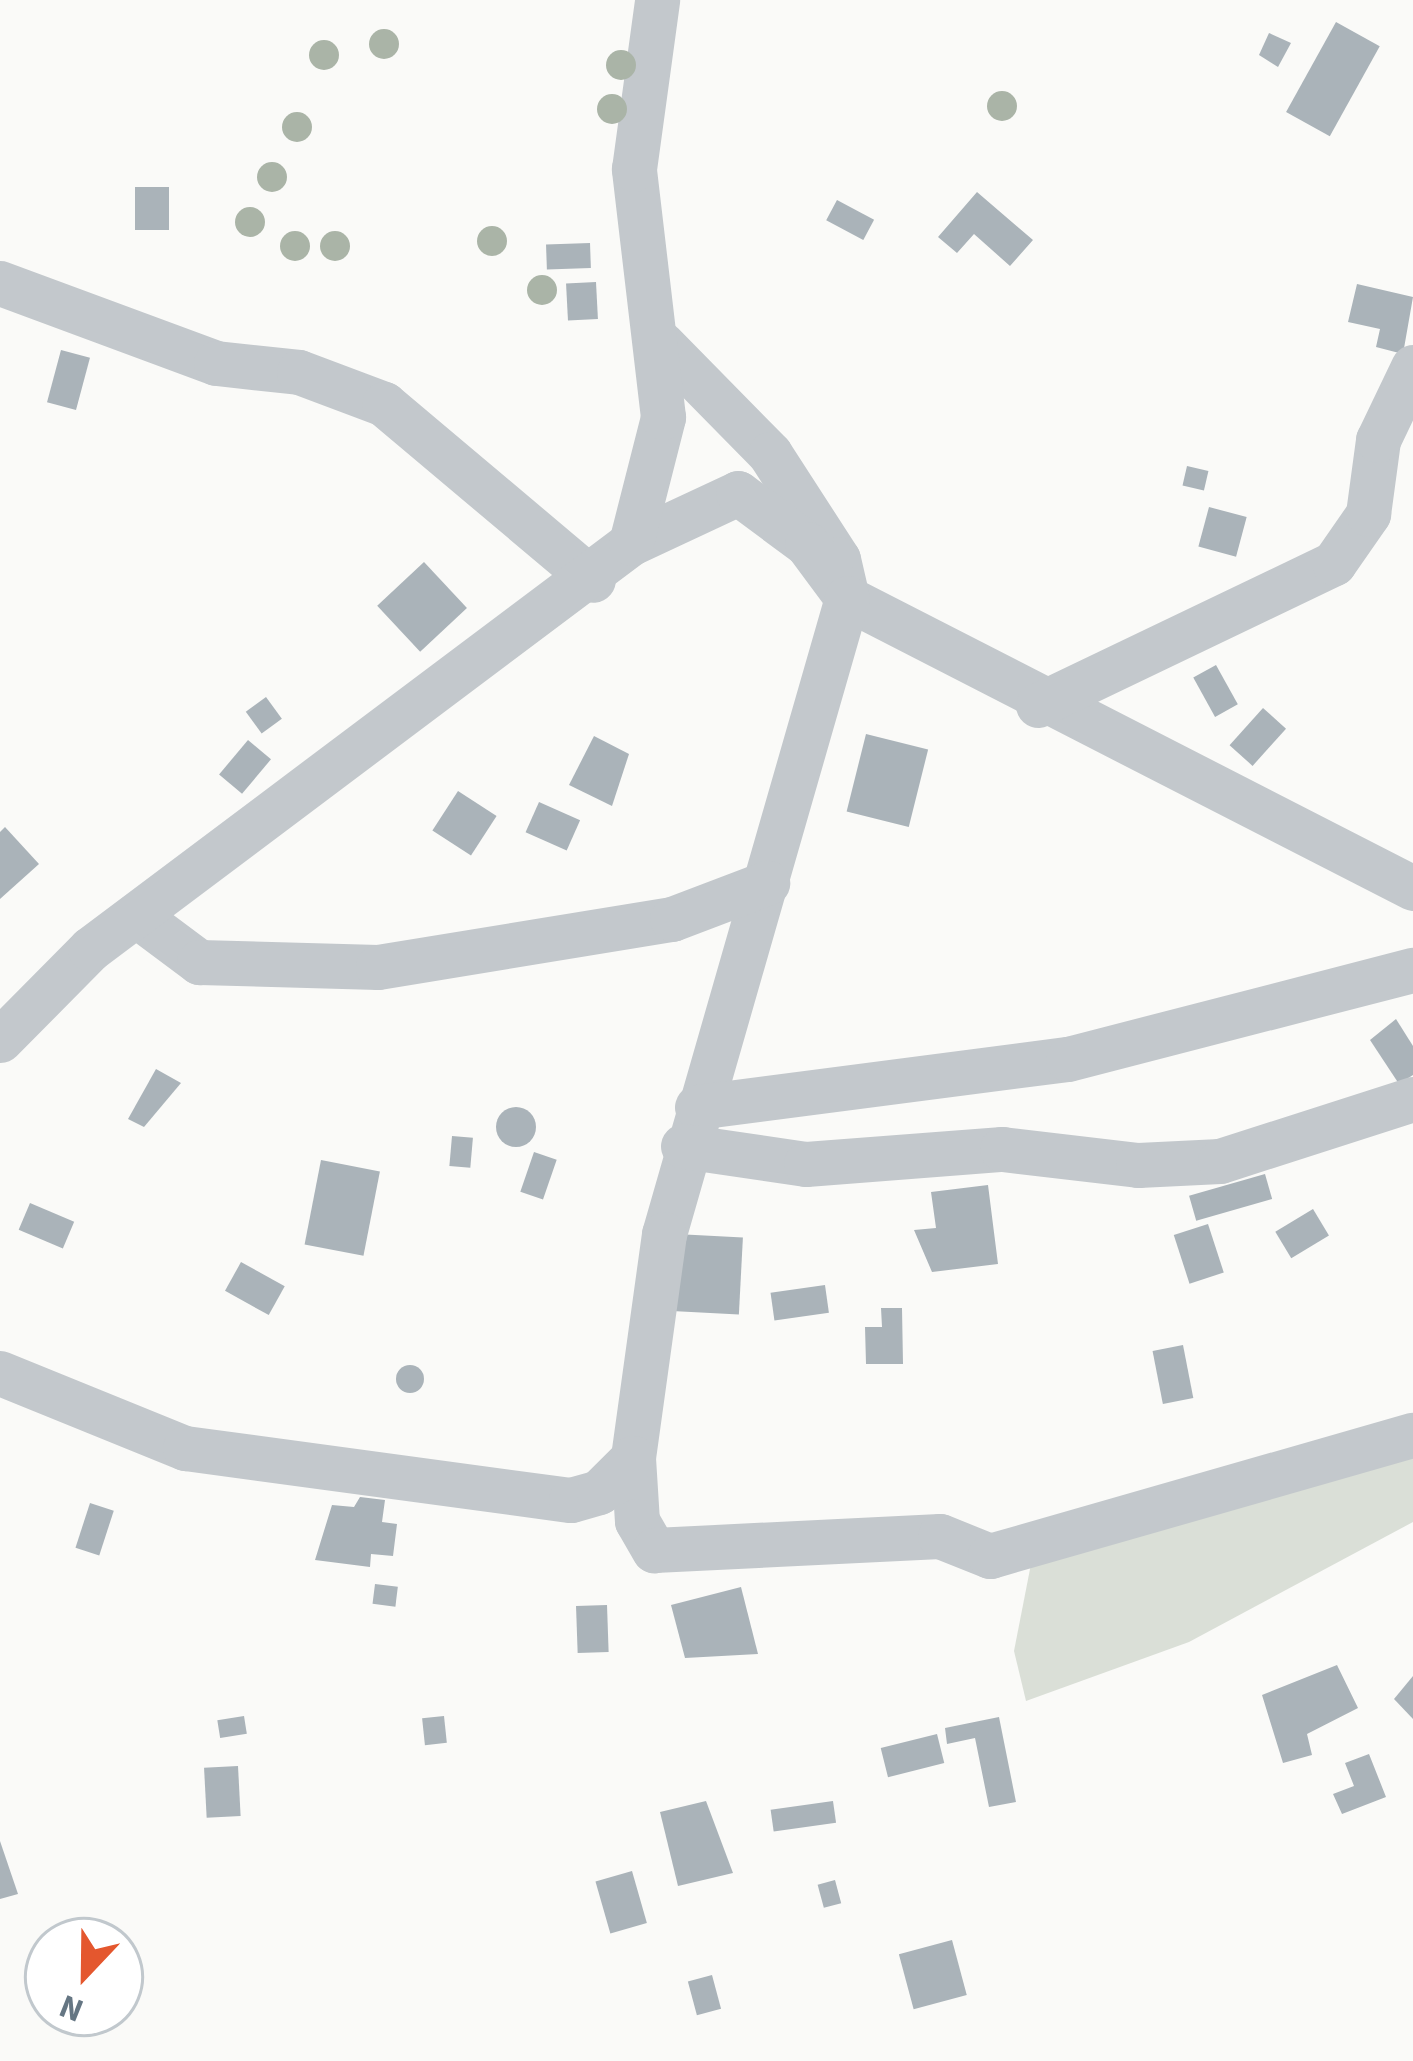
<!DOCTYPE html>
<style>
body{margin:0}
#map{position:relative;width:1413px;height:2061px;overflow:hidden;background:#fafaf8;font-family:"Source Sans 3",sans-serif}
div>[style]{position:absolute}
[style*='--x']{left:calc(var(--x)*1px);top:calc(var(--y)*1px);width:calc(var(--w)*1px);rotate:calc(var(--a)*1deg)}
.green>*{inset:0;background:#dadfd7}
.building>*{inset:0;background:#aab3b9;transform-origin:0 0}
.round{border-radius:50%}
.street>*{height:45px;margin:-22.5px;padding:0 22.5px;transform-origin:22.5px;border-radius:22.5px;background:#c3c8cc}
.trees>*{width:30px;height:30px;margin:-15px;border-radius:50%;background:#aab4a7}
span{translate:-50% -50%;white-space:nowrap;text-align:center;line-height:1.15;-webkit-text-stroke:12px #fff;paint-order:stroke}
.north{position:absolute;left:24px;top:1917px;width:120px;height:120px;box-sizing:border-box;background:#fff;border:3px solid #c1c8cd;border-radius:50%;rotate:202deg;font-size:33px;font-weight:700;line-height:48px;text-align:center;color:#657683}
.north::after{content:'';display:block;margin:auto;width:42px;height:54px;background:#e4572e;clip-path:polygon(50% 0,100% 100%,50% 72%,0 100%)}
</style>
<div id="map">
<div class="green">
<i style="clip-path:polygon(1413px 1447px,1413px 1522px,1189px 1642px,1026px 1701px,1014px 1651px,1031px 1564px)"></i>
</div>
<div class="building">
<i style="left:1336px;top:22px;width:50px;height:103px;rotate:29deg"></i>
<i style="clip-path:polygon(1269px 33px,1291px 43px,1278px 67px,1259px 55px)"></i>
<i style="left:135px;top:187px;width:34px;height:43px"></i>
<i style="clip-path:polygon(977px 192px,1033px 240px,1010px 266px,974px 234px,957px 253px,938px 237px)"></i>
<i style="left:837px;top:200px;width:42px;height:23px;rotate:28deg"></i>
<i style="left:590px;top:243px;width:25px;height:44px;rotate:88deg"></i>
<i style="left:596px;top:282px;width:37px;height:30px;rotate:87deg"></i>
<i style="clip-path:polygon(1357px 284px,1413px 297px,1403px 354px,1376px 347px,1380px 329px,1348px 322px)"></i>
<i style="left:61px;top:350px;width:30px;height:54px;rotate:15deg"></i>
<i style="left:1187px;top:466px;width:22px;height:20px;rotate:13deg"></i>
<i style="left:1209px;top:507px;width:39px;height:41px;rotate:15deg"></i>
<i style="left:424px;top:562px;width:63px;height:64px;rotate:47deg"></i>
<i style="left:1216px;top:665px;width:45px;height:26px;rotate:61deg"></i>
<i style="left:266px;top:697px;width:27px;height:25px;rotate:54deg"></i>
<i style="left:1263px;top:708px;width:31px;height:50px;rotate:42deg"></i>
<i style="left:866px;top:734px;width:64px;height:80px;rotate:14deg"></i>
<i style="clip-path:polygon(594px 736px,629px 754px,612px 806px,569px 785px)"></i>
<i style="left:248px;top:740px;width:30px;height:45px;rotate:40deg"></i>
<i style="left:458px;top:791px;width:46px;height:47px;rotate:33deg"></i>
<i style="left:539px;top:802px;width:45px;height:33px;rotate:24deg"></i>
<i style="clip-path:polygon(5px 827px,39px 864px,0 899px,0 832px)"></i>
<i style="clip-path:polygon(1396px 1019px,1413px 1046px,1413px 1075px,1399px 1084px,1370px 1040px)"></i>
<i style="clip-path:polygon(156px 1069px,181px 1083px,144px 1127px,128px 1119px)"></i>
<i class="round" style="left:496px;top:1107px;width:40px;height:40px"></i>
<i style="left:452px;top:1136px;width:21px;height:30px;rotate:5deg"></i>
<i style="left:534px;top:1152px;width:24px;height:42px;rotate:19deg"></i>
<i style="left:321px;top:1160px;width:60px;height:86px;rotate:11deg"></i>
<i style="left:1265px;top:1174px;width:26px;height:79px;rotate:74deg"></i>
<i style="clip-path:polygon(988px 1185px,998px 1264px,932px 1272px,914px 1230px,936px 1228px,931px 1192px)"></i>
<i style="left:30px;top:1203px;width:48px;height:29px;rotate:23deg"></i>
<i style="left:1313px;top:1209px;width:31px;height:44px;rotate:59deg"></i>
<i style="left:1208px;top:1224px;width:51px;height:36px;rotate:72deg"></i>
<i style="left:676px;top:1234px;width:67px;height:77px;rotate:3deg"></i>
<i style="left:241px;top:1262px;width:50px;height:33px;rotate:29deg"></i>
<i style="left:825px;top:1285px;width:28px;height:55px;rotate:82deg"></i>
<i style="clip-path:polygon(881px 1308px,902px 1308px,903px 1364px,866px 1364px,865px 1327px,882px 1327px)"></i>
<i style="left:1183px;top:1345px;width:54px;height:31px;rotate:79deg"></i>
<i class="round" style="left:396px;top:1365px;width:28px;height:28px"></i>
<i style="clip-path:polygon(360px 1497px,385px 1500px,382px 1522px,397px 1524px,393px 1556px,371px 1554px,370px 1567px,315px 1560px,332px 1505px,354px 1507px)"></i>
<i style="left:90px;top:1503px;width:25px;height:47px;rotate:18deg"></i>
<i style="left:375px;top:1584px;width:23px;height:20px;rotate:7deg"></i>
<i style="clip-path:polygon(741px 1587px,758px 1654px,685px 1658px,671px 1605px)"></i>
<i style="left:607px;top:1605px;width:47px;height:31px;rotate:88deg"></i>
<i style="clip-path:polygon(1337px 1665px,1358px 1708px,1307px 1734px,1312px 1755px,1283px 1763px,1262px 1695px)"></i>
<i style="clip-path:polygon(1413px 1676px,1413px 1719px,1394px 1699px)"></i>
<i style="left:244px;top:1716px;width:18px;height:27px;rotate:81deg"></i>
<i style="left:444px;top:1716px;width:27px;height:22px;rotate:84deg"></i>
<i style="clip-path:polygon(999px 1717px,1016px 1802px,989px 1807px,975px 1738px,947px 1744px,945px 1728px)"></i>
<i style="left:937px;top:1734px;width:30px;height:58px;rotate:76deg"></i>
<i style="clip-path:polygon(1369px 1754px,1386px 1797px,1342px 1814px,1333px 1794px,1354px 1786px,1345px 1763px)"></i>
<i style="left:238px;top:1766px;width:50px;height:34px;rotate:87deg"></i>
<i style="clip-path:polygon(706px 1801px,733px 1873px,678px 1886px,660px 1812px)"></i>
<i style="left:833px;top:1801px;width:22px;height:63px;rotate:82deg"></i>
<i style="clip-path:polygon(0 1841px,18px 1894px,0 1899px)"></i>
<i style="left:632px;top:1871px;width:54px;height:38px;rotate:74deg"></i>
<i style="left:835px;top:1880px;width:24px;height:18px;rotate:75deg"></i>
<i style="left:952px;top:1940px;width:57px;height:55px;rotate:75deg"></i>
<i style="left:712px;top:1975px;width:35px;height:25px;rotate:75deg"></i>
</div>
<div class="street">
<i style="--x:0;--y:283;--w:230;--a:20.3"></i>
<i style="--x:216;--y:363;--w:83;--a:6.2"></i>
<i style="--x:299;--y:372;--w:91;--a:20.6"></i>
<i style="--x:384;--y:404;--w:273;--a:40.1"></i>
<i style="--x:662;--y:344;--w:154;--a:45.5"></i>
<i style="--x:770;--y:454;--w:125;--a:57.1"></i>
<i style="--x:838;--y:559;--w:40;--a:77"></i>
<i style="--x:847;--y:598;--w:636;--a:27.13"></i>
<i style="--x:631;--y:543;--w:118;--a:-25"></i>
<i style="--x:738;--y:493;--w:86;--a:36.5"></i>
<i style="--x:807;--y:544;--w:67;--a:53.5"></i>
<i style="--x:847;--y:598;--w:662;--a:106.05"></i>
<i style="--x:664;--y:1234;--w:226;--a:97.9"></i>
<i style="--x:633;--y:1458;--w:63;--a:86.4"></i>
<i style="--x:637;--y:1521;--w:34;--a:60"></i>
<i style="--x:654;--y:1550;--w:286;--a:-2.8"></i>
<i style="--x:940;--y:1536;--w:54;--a:21.8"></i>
<i style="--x:990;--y:1556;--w:440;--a:-16"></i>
<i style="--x:1038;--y:705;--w:328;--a:-25.6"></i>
<i style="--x:1334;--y:563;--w:60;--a:-55.2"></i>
<i style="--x:1368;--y:514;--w:75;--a:-82.3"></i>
<i style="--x:1378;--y:440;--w:81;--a:-64.4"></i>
<i style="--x:136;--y:915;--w:79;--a:36.7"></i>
<i style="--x:199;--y:962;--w:179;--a:1.6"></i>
<i style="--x:378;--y:967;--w:298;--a:-9.3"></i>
<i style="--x:672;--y:919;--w:102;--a:-20.8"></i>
<i style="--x:0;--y:1040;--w:128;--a:-45.3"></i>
<i style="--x:90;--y:949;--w:676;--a:-36.89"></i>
<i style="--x:631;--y:543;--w:130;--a:-75.7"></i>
<i style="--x:663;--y:417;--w:250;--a:-96.7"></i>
<i style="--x:634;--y:169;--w:171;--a:-82.2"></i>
<i style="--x:697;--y:1107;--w:374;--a:-7.4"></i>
<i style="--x:1068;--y:1059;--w:356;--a:-14.5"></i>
<i style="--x:683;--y:1146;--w:124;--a:8.3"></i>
<i style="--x:806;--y:1164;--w:197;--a:-4.4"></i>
<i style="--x:1002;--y:1149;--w:137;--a:6.7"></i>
<i style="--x:1138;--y:1165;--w:82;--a:-2.8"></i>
<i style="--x:1220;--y:1161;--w:203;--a:-17.8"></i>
<i style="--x:0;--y:1373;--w:200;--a:22.1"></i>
<i style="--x:185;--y:1448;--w:389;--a:7.7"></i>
<i style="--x:571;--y:1500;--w:29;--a:-16"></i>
<i style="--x:599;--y:1492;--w:48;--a:-45"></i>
</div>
<div class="trees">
<i style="left:384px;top:44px"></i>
<i style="left:324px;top:55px"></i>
<i style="left:621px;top:65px"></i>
<i style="left:1002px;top:106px"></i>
<i style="left:612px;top:109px"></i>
<i style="left:297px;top:127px"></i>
<i style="left:272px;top:177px"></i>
<i style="left:250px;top:222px"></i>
<i style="left:492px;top:241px"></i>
<i style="left:295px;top:246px"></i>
<i style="left:335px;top:246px"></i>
<i style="left:542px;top:290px"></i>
</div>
<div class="north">N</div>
</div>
